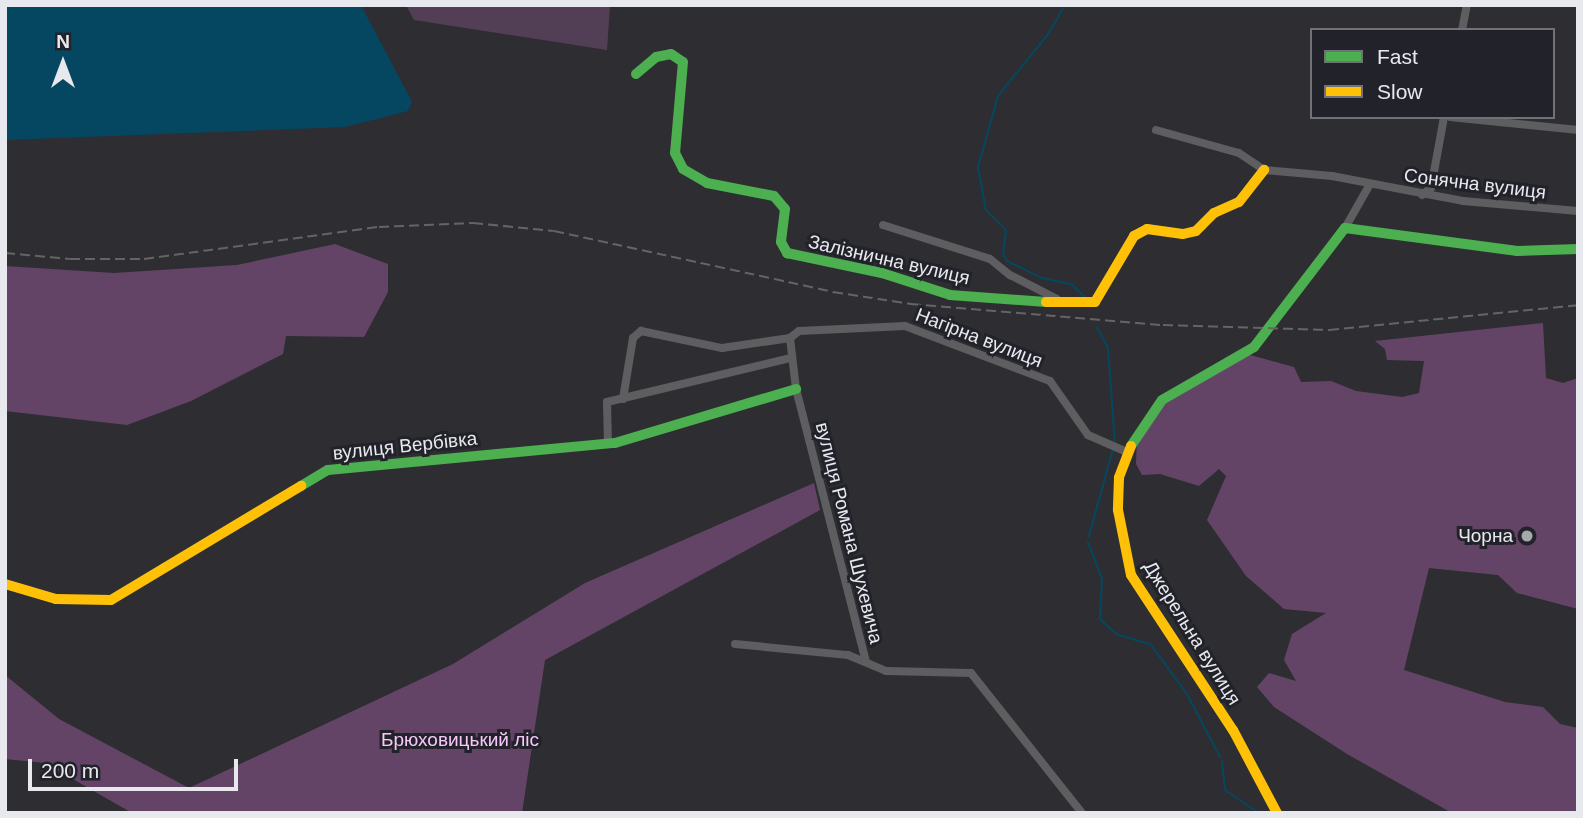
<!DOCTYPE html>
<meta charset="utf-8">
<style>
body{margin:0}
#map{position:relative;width:1583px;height:818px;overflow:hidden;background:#2e2e32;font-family:Arial,sans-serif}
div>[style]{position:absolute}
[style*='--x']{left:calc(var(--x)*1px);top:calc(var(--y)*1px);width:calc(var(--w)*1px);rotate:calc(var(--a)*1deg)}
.green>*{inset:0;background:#533f55}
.forest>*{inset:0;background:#644466}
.water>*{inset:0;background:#054761}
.stream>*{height:2px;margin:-1px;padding:0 1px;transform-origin:1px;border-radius:1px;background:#054761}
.street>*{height:8px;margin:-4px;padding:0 4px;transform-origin:4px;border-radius:4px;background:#5e5d60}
.fast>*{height:10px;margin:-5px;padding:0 5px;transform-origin:5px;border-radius:5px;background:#4caf50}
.slow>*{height:10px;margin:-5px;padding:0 5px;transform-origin:5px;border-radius:5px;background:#ffc107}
.rail>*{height:2px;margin-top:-1px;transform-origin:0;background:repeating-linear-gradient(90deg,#646466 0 10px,transparent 0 15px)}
.dots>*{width:19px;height:19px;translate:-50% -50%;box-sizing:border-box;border:4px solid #22232a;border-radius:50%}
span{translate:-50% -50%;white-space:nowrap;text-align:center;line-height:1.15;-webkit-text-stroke:6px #22232a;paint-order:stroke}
.street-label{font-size:19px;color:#e8e9ee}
.poi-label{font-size:19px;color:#e8e9ee}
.right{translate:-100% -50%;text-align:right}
.park-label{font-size:19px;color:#f8c7fa}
.frame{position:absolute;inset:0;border:7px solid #e8e9ee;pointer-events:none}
.legend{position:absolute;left:1310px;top:28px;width:245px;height:91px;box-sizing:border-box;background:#22232a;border:2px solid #717278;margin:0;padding:9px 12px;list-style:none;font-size:21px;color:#e8e9ee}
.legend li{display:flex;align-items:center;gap:14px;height:35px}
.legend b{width:35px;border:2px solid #717278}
.north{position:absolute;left:28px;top:28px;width:70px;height:70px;-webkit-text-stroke:5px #22232a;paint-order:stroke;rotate:0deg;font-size:19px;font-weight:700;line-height:28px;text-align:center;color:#e8e9ee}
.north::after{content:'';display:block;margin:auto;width:24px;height:32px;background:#e8e9ee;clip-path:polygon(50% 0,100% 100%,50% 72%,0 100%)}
.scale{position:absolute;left:28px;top:759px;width:210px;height:32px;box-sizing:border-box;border:4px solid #e8e9ee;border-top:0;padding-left:9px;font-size:21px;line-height:24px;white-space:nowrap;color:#e8e9ee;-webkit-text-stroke:5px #22232a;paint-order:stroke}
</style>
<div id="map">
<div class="green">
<i style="clip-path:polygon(406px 5px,610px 5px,607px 50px,414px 20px)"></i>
</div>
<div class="forest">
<i style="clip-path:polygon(335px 244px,388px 264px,388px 292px,364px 337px,286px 336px,283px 354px,191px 401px,127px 425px,5px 411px,5px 266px,114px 273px,237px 265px)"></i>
<i style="clip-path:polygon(1543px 323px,1546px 378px,1563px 383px,1578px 378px,1578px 609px,1517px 593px,1498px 575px,1429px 568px,1404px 670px,1505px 702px,1543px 707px,1560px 724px,1578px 728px,1578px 813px,1452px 813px,1347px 754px,1274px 707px,1257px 687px,1269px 673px,1296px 681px,1284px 660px,1292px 634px,1326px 613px,1284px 609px,1246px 576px,1207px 520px,1226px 476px,1219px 469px,1199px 486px,1160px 474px,1142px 475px,1136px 464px,1137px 438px,1161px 401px,1250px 355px,1294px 367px,1301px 382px,1331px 381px,1356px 391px,1402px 397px,1419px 393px,1424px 361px,1387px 360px,1385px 349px,1375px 341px)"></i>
<i style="clip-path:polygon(814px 483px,820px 510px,545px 660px,522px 813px,132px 813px,45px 763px,5px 759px,5px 675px,59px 719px,189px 788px,453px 664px,585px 583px)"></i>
</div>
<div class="water">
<i style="clip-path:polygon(5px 5px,361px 5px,412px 102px,408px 111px,345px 127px,5px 140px)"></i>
</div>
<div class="stream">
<i style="--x:1065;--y:5;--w:32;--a:120"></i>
<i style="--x:1049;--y:33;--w:81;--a:129"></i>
<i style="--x:998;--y:96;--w:74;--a:105.7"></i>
<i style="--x:978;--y:167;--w:44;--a:79.5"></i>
<i style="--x:986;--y:210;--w:28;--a:45"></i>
<i style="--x:1006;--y:230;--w:24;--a:97"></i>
<i style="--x:1003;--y:254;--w:8;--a:60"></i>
<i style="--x:1007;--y:261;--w:39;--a:26"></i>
<i style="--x:1042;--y:278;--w:30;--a:12"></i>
<i style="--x:1071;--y:284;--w:19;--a:43"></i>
<i style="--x:1097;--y:327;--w:24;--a:62"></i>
<i style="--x:1108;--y:348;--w:96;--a:85.8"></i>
<i style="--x:1089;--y:536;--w:90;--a:-74.6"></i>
<i style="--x:1088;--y:542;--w:39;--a:69"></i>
<i style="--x:1102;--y:578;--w:41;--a:92.8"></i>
<i style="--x:1100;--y:619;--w:22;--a:43"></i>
<i style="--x:1116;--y:634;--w:37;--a:17"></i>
<i style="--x:1151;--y:645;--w:61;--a:53.7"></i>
<i style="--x:1188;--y:696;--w:69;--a:62.3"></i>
<i style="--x:1222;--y:761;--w:29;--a:84"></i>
<i style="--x:1225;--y:790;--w:41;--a:34.1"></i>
</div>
<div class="street">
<i style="--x:1462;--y:30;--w:25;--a:-79"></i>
<i style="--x:1450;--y:117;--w:129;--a:5.8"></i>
<i style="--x:1156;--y:130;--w:86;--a:15.5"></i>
<i style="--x:1239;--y:153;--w:30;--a:34"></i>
<i style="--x:1264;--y:170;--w:68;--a:5"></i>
<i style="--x:1332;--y:176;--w:133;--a:10.8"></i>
<i style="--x:1463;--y:201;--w:115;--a:5"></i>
<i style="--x:1422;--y:195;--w:11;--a:-38"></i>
<i style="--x:1431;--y:188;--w:72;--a:-79.6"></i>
<i style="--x:883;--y:225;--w:112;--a:17.6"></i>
<i style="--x:990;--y:259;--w:26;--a:39"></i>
<i style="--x:1010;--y:275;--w:53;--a:27.1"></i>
<i style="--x:1345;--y:228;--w:48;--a:-60.3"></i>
<i style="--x:790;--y:338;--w:51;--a:83.3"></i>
<i style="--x:796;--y:389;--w:281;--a:75.6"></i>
<i style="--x:623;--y:399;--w:62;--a:-80.7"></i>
<i style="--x:633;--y:338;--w:11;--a:-41"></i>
<i style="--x:641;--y:331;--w:83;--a:11.9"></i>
<i style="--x:722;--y:348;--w:69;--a:-8.4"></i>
<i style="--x:790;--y:338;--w:11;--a:-38"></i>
<i style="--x:799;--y:331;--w:106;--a:-2.7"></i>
<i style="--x:905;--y:326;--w:155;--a:20.8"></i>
<i style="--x:1050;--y:381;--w:66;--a:54.9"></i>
<i style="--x:1088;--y:435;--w:43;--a:23.6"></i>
<i style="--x:608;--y:444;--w:42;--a:-91.4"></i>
<i style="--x:607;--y:402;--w:188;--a:-13.5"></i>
<i style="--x:735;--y:644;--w:114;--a:5.6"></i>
<i style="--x:848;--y:655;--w:41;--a:22.8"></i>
<i style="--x:886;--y:671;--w:85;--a:1.3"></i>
<i style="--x:971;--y:673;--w:179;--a:51.6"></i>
</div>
<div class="fast">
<i style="--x:636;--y:74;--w:26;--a:-40"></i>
<i style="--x:656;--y:57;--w:15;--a:-11"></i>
<i style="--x:671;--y:54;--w:14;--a:34"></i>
<i style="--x:683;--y:62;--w:91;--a:95"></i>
<i style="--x:675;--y:153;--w:18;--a:63"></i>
<i style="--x:683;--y:169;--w:28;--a:30"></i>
<i style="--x:707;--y:183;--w:68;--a:11"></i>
<i style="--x:774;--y:196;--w:17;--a:50"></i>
<i style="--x:785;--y:209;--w:33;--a:97"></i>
<i style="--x:781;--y:242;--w:13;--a:61"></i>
<i style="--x:787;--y:253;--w:97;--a:11.9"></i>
<i style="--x:882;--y:273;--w:71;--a:17.9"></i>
<i style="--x:950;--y:295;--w:96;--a:4.2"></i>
<i style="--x:1131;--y:446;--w:55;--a:-56"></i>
<i style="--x:1162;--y:400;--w:106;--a:-29.9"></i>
<i style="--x:1254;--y:347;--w:150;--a:-52.6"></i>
<i style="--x:1345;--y:228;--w:174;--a:7.6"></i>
<i style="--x:1517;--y:251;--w:61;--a:-1.9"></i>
<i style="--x:301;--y:486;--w:31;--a:-31"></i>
<i style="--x:328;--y:470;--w:288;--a:-5.4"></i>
<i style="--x:615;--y:443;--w:189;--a:-16.6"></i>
</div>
<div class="slow">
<i style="--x:1046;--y:302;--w:49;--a:0"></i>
<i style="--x:1095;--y:302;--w:77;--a:-59.4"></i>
<i style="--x:1134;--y:236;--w:15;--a:-28"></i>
<i style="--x:1147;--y:229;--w:36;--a:8"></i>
<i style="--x:1183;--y:234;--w:13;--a:-13"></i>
<i style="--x:1196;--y:231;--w:25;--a:-45"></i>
<i style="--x:1214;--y:213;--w:27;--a:-24"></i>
<i style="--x:1239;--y:202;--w:41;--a:-52"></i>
<i style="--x:1131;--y:446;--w:34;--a:111"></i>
<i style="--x:1119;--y:478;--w:32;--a:92"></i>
<i style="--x:1118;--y:510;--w:66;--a:78.7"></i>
<i style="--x:1131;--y:575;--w:186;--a:56.7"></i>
<i style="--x:1233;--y:730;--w:94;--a:62.1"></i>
<i style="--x:5;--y:584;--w:53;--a:16.4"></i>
<i style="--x:56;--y:599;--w:55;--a:1"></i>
<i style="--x:111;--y:600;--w:222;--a:-31"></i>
</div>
<div class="rail">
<i style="--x:5;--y:253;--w:65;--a:5.3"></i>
<i style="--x:70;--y:259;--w:74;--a:0"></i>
<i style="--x:144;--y:259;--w:237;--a:-7.8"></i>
<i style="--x:379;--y:227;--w:94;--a:-2.4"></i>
<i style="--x:473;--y:223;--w:81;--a:5.6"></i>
<i style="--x:554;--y:231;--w:286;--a:12.3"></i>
<i style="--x:833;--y:292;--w:79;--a:8.7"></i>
<i style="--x:911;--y:304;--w:253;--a:4.8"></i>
<i style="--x:1163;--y:325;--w:166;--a:1.7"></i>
<i style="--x:1329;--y:330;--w:250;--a:-5.7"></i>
</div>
<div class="dots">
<i style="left:1527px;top:536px;background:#a7a8ac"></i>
</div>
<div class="street-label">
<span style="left:1475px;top:184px;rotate:7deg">Сонячна вулиця</span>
<span style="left:889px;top:260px;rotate:13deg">Залізнична вулиця</span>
<span style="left:979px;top:338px;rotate:21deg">Нагірна вулиця</span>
<span style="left:405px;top:446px;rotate:-6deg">вулиця Вербівка</span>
<span style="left:849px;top:533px;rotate:76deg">вулиця Романа Шухевича</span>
<span style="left:1192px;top:633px;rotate:58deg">Джерельна вулиця</span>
</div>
<div class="poi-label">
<span class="right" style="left:1513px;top:536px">Чорна</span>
</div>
<div class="park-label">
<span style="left:460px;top:740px">Брюховицький ліс</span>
</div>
<div class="frame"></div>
<ul class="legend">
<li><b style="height:9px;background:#4caf50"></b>Fast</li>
<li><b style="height:9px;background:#ffc107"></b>Slow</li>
</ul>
<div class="north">N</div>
<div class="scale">200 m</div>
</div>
